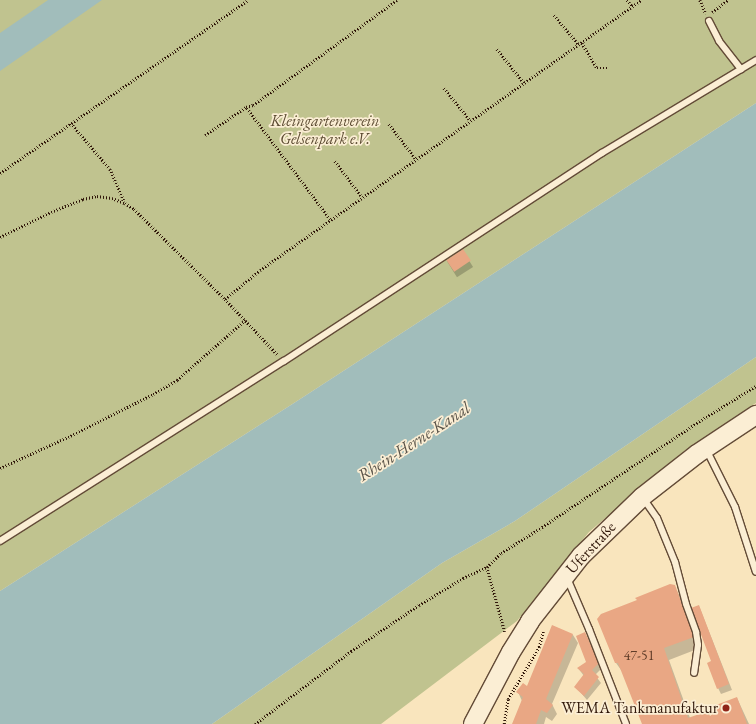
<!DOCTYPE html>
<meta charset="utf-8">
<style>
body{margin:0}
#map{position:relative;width:756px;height:724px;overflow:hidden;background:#f9e5bd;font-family:"EB Garamond",serif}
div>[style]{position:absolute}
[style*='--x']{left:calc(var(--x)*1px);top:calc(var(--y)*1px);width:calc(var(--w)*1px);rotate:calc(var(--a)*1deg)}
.green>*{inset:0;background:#c0c38f}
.water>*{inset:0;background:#a1bdbb}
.shadow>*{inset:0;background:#0003;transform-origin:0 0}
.building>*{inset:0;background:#e9a784;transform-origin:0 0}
.path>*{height:2.5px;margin-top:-1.25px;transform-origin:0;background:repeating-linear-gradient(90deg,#31180a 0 1px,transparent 0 3px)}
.roads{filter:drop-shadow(1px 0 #634b37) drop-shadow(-1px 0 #634b37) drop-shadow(0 1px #634b37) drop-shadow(0 -1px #634b37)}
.lane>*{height:6px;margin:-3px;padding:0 3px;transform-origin:3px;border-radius:3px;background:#fbeed4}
.secondary>*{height:18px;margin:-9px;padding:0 9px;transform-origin:9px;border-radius:9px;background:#fbeed4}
.dots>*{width:11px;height:11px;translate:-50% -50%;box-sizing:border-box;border:2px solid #fbeed4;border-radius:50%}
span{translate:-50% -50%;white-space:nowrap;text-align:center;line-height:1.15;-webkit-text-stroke:3.5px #fbeed4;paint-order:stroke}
.number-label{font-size:14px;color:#5f3c28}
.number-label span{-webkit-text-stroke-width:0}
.park-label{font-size:16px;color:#5c4b32;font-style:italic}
.street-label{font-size:16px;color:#31180a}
.poi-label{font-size:16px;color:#31180a}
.right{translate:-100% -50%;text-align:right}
.water-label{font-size:17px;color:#585248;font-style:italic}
</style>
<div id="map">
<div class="green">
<i style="clip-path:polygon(0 0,756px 0,756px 103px,294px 403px,0 591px)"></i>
<i style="clip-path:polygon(756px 357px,756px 403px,684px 451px,589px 532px,517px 621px,381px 724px,212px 724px,442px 563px,515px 521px)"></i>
</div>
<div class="water">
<i style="clip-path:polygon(48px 0,102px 0,0 71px,0 33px)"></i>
<i style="clip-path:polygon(756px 103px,756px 357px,515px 521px,442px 563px,212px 724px,0 724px,0 591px,294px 403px)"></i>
</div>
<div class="shadow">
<i style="left:463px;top:251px;width:19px;height:19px;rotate:58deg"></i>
<i style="clip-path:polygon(674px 586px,681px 598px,700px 648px,669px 660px,690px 718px,710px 717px,737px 698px,749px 724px,643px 724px,624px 674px,616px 663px,598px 619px)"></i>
<i style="clip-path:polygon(699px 606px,732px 690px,721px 694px,718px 688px)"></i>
<i style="clip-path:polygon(553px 626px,573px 635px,578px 643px,552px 704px,557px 714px,552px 721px,546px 717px,544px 724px,513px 724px,522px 701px,518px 692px,528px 688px)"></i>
<i style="clip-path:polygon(585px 633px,601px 669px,595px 675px,601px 683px,587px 700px,576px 687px,584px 676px,578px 668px,588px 662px)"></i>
</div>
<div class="building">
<i style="left:463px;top:249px;width:14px;height:20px;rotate:56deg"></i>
<i style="clip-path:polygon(670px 584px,675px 585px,694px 637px,664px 648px,688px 718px,708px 711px,710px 716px,714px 713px,711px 707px,737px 697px,747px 724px,642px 724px,618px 663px,615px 663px,597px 619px,601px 614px,637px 600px,635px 598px)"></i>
<i style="clip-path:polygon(699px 605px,729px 684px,717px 689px,707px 663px,711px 661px,691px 608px)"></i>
<i style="clip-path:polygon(552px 625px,573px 634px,546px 699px,553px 705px,547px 713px,541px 710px,536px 724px,512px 724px,523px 697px,516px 692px,523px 683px,527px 686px)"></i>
<i style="clip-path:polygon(585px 632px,599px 663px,592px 670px,599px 677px,584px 696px,574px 687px,584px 674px,577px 668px,586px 662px,576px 636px)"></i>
</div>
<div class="path">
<i style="--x:627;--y:0;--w:8;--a:50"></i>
<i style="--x:700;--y:0;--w:15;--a:67"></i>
<i style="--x:712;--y:12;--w:20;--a:-37"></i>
<i style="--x:554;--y:15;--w:39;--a:50"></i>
<i style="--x:582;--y:43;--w:29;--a:59"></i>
<i style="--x:597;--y:68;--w:11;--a:0"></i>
<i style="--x:497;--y:49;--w:43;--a:51.5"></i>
<i style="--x:444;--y:88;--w:41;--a:50.9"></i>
<i style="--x:247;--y:108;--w:139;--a:53.2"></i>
<i style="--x:71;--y:123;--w:60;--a:49.7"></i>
<i style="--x:110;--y:169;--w:36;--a:66"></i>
<i style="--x:389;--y:124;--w:44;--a:52.4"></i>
<i style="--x:205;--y:135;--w:50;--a:-34.3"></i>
<i style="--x:246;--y:107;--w:7;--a:-16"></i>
<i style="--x:253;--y:105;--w:178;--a:-36.1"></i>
<i style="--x:335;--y:161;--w:45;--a:53.1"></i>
<i style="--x:0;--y:173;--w:302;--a:-34.9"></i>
<i style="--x:0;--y:237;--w:57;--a:-26.1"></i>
<i style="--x:51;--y:212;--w:35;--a:-22"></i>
<i style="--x:83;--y:199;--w:14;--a:-12"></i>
<i style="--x:97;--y:196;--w:15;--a:8"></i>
<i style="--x:112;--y:198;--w:14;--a:21"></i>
<i style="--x:125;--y:203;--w:11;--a:34"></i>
<i style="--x:134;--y:209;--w:128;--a:44.7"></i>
<i style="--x:225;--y:299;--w:76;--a:46.6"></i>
<i style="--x:225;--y:299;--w:45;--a:-39.6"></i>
<i style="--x:260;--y:270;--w:467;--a:-35.3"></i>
<i style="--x:0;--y:468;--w:75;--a:-24.5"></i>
<i style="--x:68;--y:437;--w:95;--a:-26.8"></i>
<i style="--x:153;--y:394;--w:28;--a:-30"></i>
<i style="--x:177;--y:380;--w:91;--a:-41.4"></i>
<i style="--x:487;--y:567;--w:67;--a:74.5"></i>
<i style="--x:255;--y:724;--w:121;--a:-37.2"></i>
<i style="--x:351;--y:651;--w:82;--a:-34.1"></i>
<i style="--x:419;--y:605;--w:52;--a:-31.5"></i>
<i style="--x:463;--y:578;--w:26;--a:-25"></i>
<i style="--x:487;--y:567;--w:20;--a:-45"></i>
<i style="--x:501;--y:553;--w:49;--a:-32.4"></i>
<i style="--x:542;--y:527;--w:197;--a:-33.9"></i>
<i style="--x:706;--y:417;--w:59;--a:-31.8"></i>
<i style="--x:504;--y:724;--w:25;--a:-81"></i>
<i style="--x:508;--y:699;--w:61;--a:-59.2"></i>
<i style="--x:539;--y:647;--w:16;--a:-75"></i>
</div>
<div class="roads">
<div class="lane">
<i style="--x:709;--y:21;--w:22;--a:63"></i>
<i style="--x:719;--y:41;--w:36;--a:52"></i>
<i style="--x:706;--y:449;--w:65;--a:63.4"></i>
<i style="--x:735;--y:507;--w:68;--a:72.1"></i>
<i style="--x:643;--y:498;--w:24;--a:55"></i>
<i style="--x:657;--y:518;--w:48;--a:67.8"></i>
<i style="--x:675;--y:562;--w:43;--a:75.3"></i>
<i style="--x:686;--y:604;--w:30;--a:70"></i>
<i style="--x:696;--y:632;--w:13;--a:81"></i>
<i style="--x:698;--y:645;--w:28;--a:98"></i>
<i style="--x:0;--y:541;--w:336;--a:-32.4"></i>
<i style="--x:284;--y:361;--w:380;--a:-33.2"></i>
<i style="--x:602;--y:153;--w:180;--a:-31.1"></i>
<i style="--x:567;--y:578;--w:56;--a:66.7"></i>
<i style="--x:589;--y:629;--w:102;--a:68.7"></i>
</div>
<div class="secondary">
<i style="--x:473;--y:724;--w:81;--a:-62.2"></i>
<i style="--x:511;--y:652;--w:36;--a:-58"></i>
<i style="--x:530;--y:621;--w:83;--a:-51.9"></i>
<i style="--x:581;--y:556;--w:85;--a:-44"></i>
<i style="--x:642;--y:497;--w:70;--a:-38"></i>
<i style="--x:697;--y:454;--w:71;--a:-33.5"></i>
</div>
</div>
<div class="dots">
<i style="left:726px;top:708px;background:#8f2418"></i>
</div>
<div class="number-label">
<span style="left:639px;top:655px">47-51</span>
</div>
<div class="park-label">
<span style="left:325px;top:130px">Kleingartenverein<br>Gelsenpark e.V.</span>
</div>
<div class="street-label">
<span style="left:591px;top:548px;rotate:-47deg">Uferstraße</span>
</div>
<div class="poi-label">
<span class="right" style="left:718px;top:708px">WEMA Tankmanufaktur</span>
</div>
<div class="water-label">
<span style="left:414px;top:442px;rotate:-33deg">Rhein-Herne-Kanal</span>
</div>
</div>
